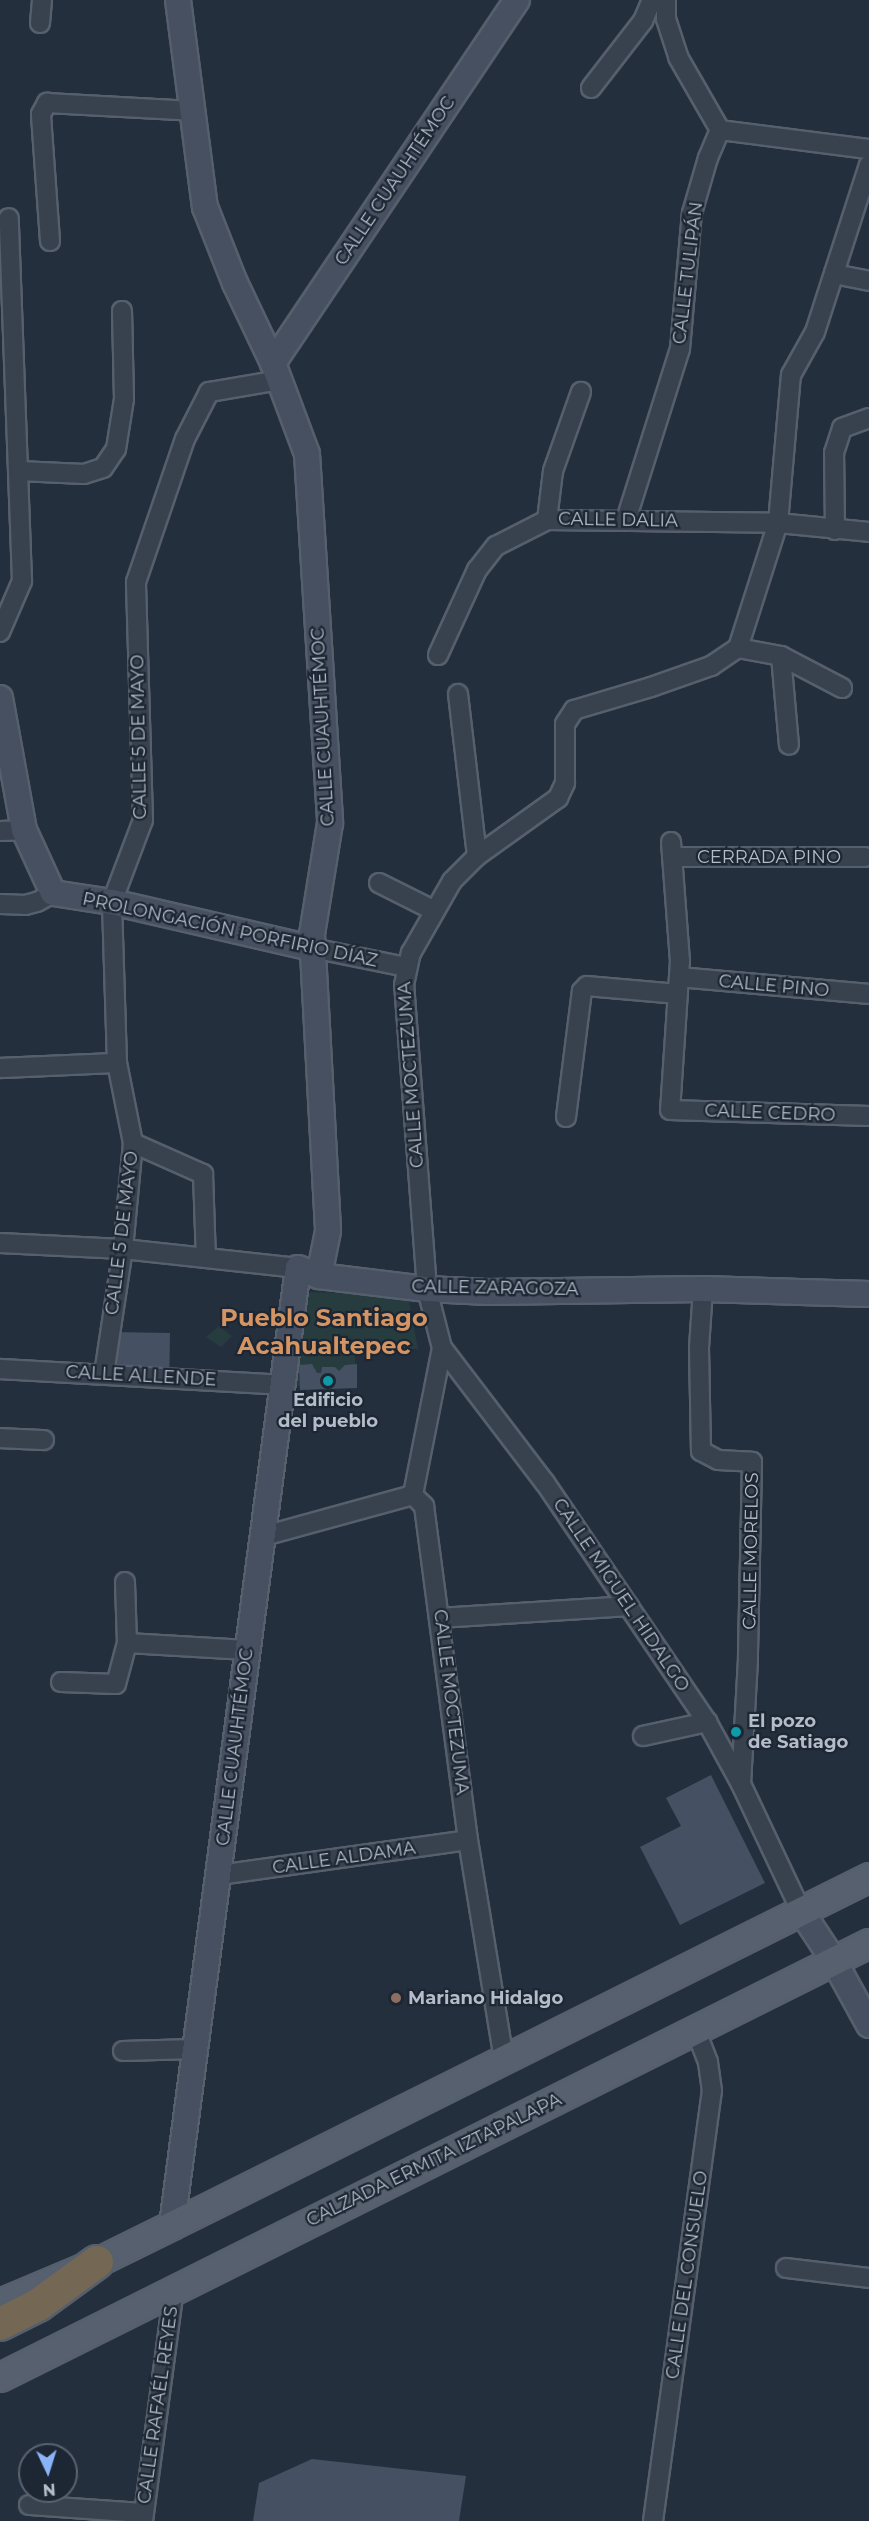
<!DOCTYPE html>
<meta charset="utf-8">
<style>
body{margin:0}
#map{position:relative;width:869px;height:2521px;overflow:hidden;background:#242f3e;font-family:Montserrat,sans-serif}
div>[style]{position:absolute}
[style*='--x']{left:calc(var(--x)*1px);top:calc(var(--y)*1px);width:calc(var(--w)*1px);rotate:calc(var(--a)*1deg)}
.green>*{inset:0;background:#263c3f}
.building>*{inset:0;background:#455162;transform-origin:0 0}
.roads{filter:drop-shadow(2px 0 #565f6c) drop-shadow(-2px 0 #565f6c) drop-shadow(0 2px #565f6c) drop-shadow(0 -2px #565f6c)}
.street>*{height:18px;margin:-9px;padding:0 9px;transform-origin:9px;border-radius:9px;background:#38414e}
.secondary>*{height:24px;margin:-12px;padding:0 12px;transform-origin:12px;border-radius:12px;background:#465061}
.primary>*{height:27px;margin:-13.5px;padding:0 13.5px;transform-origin:13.5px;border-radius:13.5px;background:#56606e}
.highway>*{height:32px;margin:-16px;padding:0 16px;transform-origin:16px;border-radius:16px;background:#746855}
.dots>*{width:16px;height:16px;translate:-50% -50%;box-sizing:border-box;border:3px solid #1d2633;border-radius:50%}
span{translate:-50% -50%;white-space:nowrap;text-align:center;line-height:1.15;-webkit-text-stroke:4.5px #1d2633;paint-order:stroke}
.street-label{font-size:18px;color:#b4bcc9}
.poi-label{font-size:18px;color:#b4bcc9;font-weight:700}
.left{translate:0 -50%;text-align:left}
.district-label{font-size:24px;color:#d59563;font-weight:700}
.north{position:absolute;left:18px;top:2443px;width:60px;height:60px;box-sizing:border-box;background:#1d2633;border:2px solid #59626f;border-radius:50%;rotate:176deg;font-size:16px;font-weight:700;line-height:24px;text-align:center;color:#b4bcc9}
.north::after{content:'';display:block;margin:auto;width:21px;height:27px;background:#8ab4f8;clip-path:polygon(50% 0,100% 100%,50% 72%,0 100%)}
</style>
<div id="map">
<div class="green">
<i style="clip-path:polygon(312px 1292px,408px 1296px,418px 1349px,355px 1347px,355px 1387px,290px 1386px,304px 1294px)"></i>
<i style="clip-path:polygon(219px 1326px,232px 1336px,221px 1347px,206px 1337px)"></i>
</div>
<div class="building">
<i style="left:112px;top:1332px;width:58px;height:38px;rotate:1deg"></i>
<i style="clip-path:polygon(312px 1364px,317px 1373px,321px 1373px,322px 1367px,335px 1367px,339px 1371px,345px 1365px,357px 1364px,357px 1388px,300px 1390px,299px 1365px)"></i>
<i style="clip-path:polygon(711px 1775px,765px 1883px,680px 1925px,640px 1847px,681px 1826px,666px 1798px)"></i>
<i style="clip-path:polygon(312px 2459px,466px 2476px,459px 2521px,253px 2521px,259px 2483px)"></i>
</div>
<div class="roads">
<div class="street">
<i style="--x:666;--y:0;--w:19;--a:90"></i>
<i style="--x:666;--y:19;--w:40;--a:72"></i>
<i style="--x:678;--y:57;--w:84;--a:60.1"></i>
<i style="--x:720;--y:130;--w:150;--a:7.3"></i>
<i style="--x:40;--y:23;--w:23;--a:-85"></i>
<i style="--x:591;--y:88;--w:85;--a:-52.2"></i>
<i style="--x:643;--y:21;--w:23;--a:-67"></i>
<i style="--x:50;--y:241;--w:127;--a:-94.1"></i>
<i style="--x:41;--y:114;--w:13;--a:-61"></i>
<i style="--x:47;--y:103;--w:146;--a:3.1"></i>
<i style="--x:834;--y:274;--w:36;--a:11"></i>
<i style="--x:19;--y:471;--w:65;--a:2.6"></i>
<i style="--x:84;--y:474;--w:20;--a:-18"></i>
<i style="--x:103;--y:468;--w:23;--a:-56"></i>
<i style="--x:116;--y:449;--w:51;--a:-80.9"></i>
<i style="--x:124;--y:399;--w:88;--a:-91.3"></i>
<i style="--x:547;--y:520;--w:49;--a:-83"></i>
<i style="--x:553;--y:471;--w:84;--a:-70.5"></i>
<i style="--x:626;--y:520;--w:179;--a:-72.5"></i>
<i style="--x:680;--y:349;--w:137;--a:-85"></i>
<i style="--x:692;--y:213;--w:57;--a:-73.8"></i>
<i style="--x:708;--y:158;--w:30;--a:-67"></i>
<i style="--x:835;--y:530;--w:77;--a:-90.7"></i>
<i style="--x:834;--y:453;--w:26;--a:-72"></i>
<i style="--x:842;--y:428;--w:29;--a:-20"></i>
<i style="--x:0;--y:632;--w:56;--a:-66.7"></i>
<i style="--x:22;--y:581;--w:363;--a:-92.1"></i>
<i style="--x:738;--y:648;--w:44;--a:10.5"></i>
<i style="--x:781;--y:656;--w:89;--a:84.9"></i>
<i style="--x:438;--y:655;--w:94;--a:-65.4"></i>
<i style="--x:477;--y:570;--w:31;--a:-52"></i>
<i style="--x:496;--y:546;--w:57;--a:-27"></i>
<i style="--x:547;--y:520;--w:231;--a:0.7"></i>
<i style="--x:778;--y:523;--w:91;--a:5.6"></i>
<i style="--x:781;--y:656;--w:69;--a:27.7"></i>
<i style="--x:458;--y:694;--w:163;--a:83.3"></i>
<i style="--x:0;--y:831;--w:24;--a:-2"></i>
<i style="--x:671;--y:842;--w:119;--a:85.7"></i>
<i style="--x:680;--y:961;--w:149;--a:93.8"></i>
<i style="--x:670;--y:1110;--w:199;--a:1.7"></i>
<i style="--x:672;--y:857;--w:193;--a:0"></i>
<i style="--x:379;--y:883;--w:60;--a:26.6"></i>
<i style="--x:0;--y:904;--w:25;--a:2"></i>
<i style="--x:25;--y:905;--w:12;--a:-14"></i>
<i style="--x:37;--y:902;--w:18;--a:-29"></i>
<i style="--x:312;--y:948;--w:96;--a:11.4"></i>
<i style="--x:679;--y:977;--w:191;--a:5.1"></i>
<i style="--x:1;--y:1068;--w:116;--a:-2.5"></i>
<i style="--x:566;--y:1117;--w:127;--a:-82.8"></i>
<i style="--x:582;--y:991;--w:7;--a:-45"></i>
<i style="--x:587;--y:986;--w:91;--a:5"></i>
<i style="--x:133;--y:1143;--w:77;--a:23.9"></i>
<i style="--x:203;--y:1174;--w:84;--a:88"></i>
<i style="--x:0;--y:1243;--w:123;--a:2.8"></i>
<i style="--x:123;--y:1249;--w:176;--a:6.2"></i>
<i style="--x:703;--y:1289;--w:59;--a:93.9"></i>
<i style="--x:699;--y:1348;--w:103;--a:88.9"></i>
<i style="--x:701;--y:1451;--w:19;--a:28"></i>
<i style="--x:718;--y:1460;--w:34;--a:3"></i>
<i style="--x:752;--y:1462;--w:197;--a:91.2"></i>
<i style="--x:748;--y:1659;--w:125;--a:93.2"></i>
<i style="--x:442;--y:1348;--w:150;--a:101.2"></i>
<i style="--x:413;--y:1495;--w:16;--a:45"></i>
<i style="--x:424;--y:1506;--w:337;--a:82.5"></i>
<i style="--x:468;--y:1840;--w:224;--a:80.7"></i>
<i style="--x:0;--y:1369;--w:282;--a:3.2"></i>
<i style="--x:104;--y:1374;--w:126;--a:-81.4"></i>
<i style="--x:123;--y:1249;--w:106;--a:-84.6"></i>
<i style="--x:133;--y:1143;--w:82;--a:-101.3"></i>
<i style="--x:117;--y:1063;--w:161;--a:-91.8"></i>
<i style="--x:112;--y:902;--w:88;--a:-69.3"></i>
<i style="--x:143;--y:820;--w:238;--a:-91.7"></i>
<i style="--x:136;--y:582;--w:151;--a:-71.1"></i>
<i style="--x:185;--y:439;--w:53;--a:-62.9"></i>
<i style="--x:209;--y:392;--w:71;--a:-9.7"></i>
<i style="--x:0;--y:1438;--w:44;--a:2.6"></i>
<i style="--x:264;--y:1536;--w:155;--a:-15.4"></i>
<i style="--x:440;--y:1618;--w:189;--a:-3.6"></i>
<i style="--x:127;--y:1643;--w:120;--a:3.3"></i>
<i style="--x:61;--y:1682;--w:55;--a:2.1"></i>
<i style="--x:116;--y:1684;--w:42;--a:-75"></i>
<i style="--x:127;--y:1643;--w:61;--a:-91.9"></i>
<i style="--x:643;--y:1736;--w:66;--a:-12.3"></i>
<i style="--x:219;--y:1875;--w:251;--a:-8"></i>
<i style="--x:801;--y:1911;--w:140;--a:-115.3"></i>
<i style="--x:741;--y:1784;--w:71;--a:-118.7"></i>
<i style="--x:707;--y:1722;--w:289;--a:-124.1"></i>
<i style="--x:545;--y:1483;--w:170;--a:-127.3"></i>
<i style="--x:442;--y:1348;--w:61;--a:-104.3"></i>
<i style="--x:427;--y:1289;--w:305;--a:-94.3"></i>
<i style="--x:404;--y:985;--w:33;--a:-78"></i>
<i style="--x:411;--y:953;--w:83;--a:-60.3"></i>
<i style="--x:452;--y:881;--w:35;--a:-45"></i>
<i style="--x:477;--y:856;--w:100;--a:-35.6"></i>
<i style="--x:558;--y:798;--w:17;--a:-65"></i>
<i style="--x:565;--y:783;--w:59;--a:-90"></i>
<i style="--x:565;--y:724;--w:17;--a:-57"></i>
<i style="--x:574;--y:710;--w:80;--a:-16.6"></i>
<i style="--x:651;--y:687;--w:64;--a:-19.3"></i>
<i style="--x:711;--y:666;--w:32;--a:-34"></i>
<i style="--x:738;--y:648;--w:131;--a:-72.3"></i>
<i style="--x:778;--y:523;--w:149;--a:-85"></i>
<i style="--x:791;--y:375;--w:49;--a:-60.8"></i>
<i style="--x:815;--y:332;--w:176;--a:-72.1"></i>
<i style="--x:123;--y:2051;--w:71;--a:-1.6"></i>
<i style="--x:786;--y:2268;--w:84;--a:6.9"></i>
<i style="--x:29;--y:2505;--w:115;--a:4"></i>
<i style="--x:143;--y:2521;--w:234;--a:-82.4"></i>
<i style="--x:653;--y:2521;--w:434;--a:-82.2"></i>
<i style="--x:712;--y:2091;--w:29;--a:-98"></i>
<i style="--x:708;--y:2062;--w:25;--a:-111"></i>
<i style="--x:699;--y:2039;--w:10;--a:-135"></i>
</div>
<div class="secondary">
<i style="--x:178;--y:0;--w:209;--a:82.6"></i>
<i style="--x:205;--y:207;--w:82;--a:68.5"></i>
<i style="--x:235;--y:283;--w:89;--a:64.6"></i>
<i style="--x:273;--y:363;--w:97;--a:69.5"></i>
<i style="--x:307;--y:454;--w:370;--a:86.4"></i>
<i style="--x:330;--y:823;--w:112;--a:99.2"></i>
<i style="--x:312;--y:934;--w:297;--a:86.9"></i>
<i style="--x:328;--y:1231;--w:46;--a:101.3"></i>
<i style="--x:273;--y:363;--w:437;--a:-56.1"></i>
<i style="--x:0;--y:698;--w:134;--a:79.7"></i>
<i style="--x:24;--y:830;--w:69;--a:65.3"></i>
<i style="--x:53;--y:893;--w:60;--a:8.7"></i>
<i style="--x:112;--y:902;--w:205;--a:13"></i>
<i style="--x:801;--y:1911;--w:60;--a:56.6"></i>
<i style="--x:834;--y:1961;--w:73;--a:61.3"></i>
<i style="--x:172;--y:2225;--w:965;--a:-82.5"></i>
<i style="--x:298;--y:1268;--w:22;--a:21"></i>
<i style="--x:319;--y:1276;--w:109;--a:6.9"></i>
<i style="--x:427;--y:1289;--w:61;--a:2.8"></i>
<i style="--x:488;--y:1292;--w:215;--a:-0.8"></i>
<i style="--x:703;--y:1289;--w:166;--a:1.7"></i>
</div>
<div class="primary">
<i style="--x:0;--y:2303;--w:105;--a:-22.9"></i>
<i style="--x:97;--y:2262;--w:84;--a:-26.3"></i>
<i style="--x:172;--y:2225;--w:779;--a:-26.53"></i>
<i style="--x:0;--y:2377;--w:971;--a:-26.54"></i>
</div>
<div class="highway">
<i style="--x:0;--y:2324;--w:42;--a:-26.6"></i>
<i style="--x:38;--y:2305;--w:73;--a:-36.1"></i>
</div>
</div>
<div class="dots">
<i style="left:328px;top:1381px;background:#0f9aa8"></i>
<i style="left:736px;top:1732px;background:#0f9aa8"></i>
<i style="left:396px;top:1998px;background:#8d6e63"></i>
</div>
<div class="street-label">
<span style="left:395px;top:181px;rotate:-56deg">CALLE CUAUHTÉMOC</span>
<span style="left:688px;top:273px;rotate:-83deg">CALLE TULIPÁN</span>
<span style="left:618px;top:520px;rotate:1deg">CALLE DALIA</span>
<span style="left:323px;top:727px;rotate:-93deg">CALLE CUAUHTÉMOC</span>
<span style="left:139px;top:737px;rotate:-91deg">CALLE 5 DE MAYO</span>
<span style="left:769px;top:857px">CERRADA PINO</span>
<span style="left:230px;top:930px;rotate:12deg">PROLONGACIÓN PORFIRIO DÍAZ</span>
<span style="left:774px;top:986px;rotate:5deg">CALLE PINO</span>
<span style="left:411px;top:1075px;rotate:-94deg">CALLE MOCTEZUMA</span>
<span style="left:770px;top:1113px;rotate:2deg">CALLE CEDRO</span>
<span style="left:122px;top:1233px;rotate:-83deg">CALLE 5 DE MAYO</span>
<span style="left:495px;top:1288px;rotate:1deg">CALLE ZARAGOZA</span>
<span style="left:141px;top:1376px;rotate:3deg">CALLE ALLENDE</span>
<span style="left:751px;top:1551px;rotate:-89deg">CALLE MORELOS</span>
<span style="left:621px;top:1595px;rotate:56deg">CALLE MIGUEL HIDALGO</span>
<span style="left:451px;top:1702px;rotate:83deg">CALLE MOCTEZUMA</span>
<span style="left:235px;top:1747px;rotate:-83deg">CALLE CUAUHTÉMOC</span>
<span style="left:344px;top:1858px;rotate:-8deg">CALLE ALDAMA</span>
<span style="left:434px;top:2160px;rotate:-26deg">CALZADA ERMITA IZTAPALAPA</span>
<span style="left:687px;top:2275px;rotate:-82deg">CALLE DEL CONSUELO</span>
<span style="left:158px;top:2405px;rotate:-82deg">CALLE RAFAÉL REYES</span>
</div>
<div class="poi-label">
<span style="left:328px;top:1411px">Edificio<br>del pueblo</span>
<span class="left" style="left:748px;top:1732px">El pozo<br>de Satiago</span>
<span class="left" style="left:408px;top:1998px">Mariano Hidalgo</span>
</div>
<div class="district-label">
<span style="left:324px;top:1332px">Pueblo Santiago<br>Acahualtepec</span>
</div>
<div class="north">N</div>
</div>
